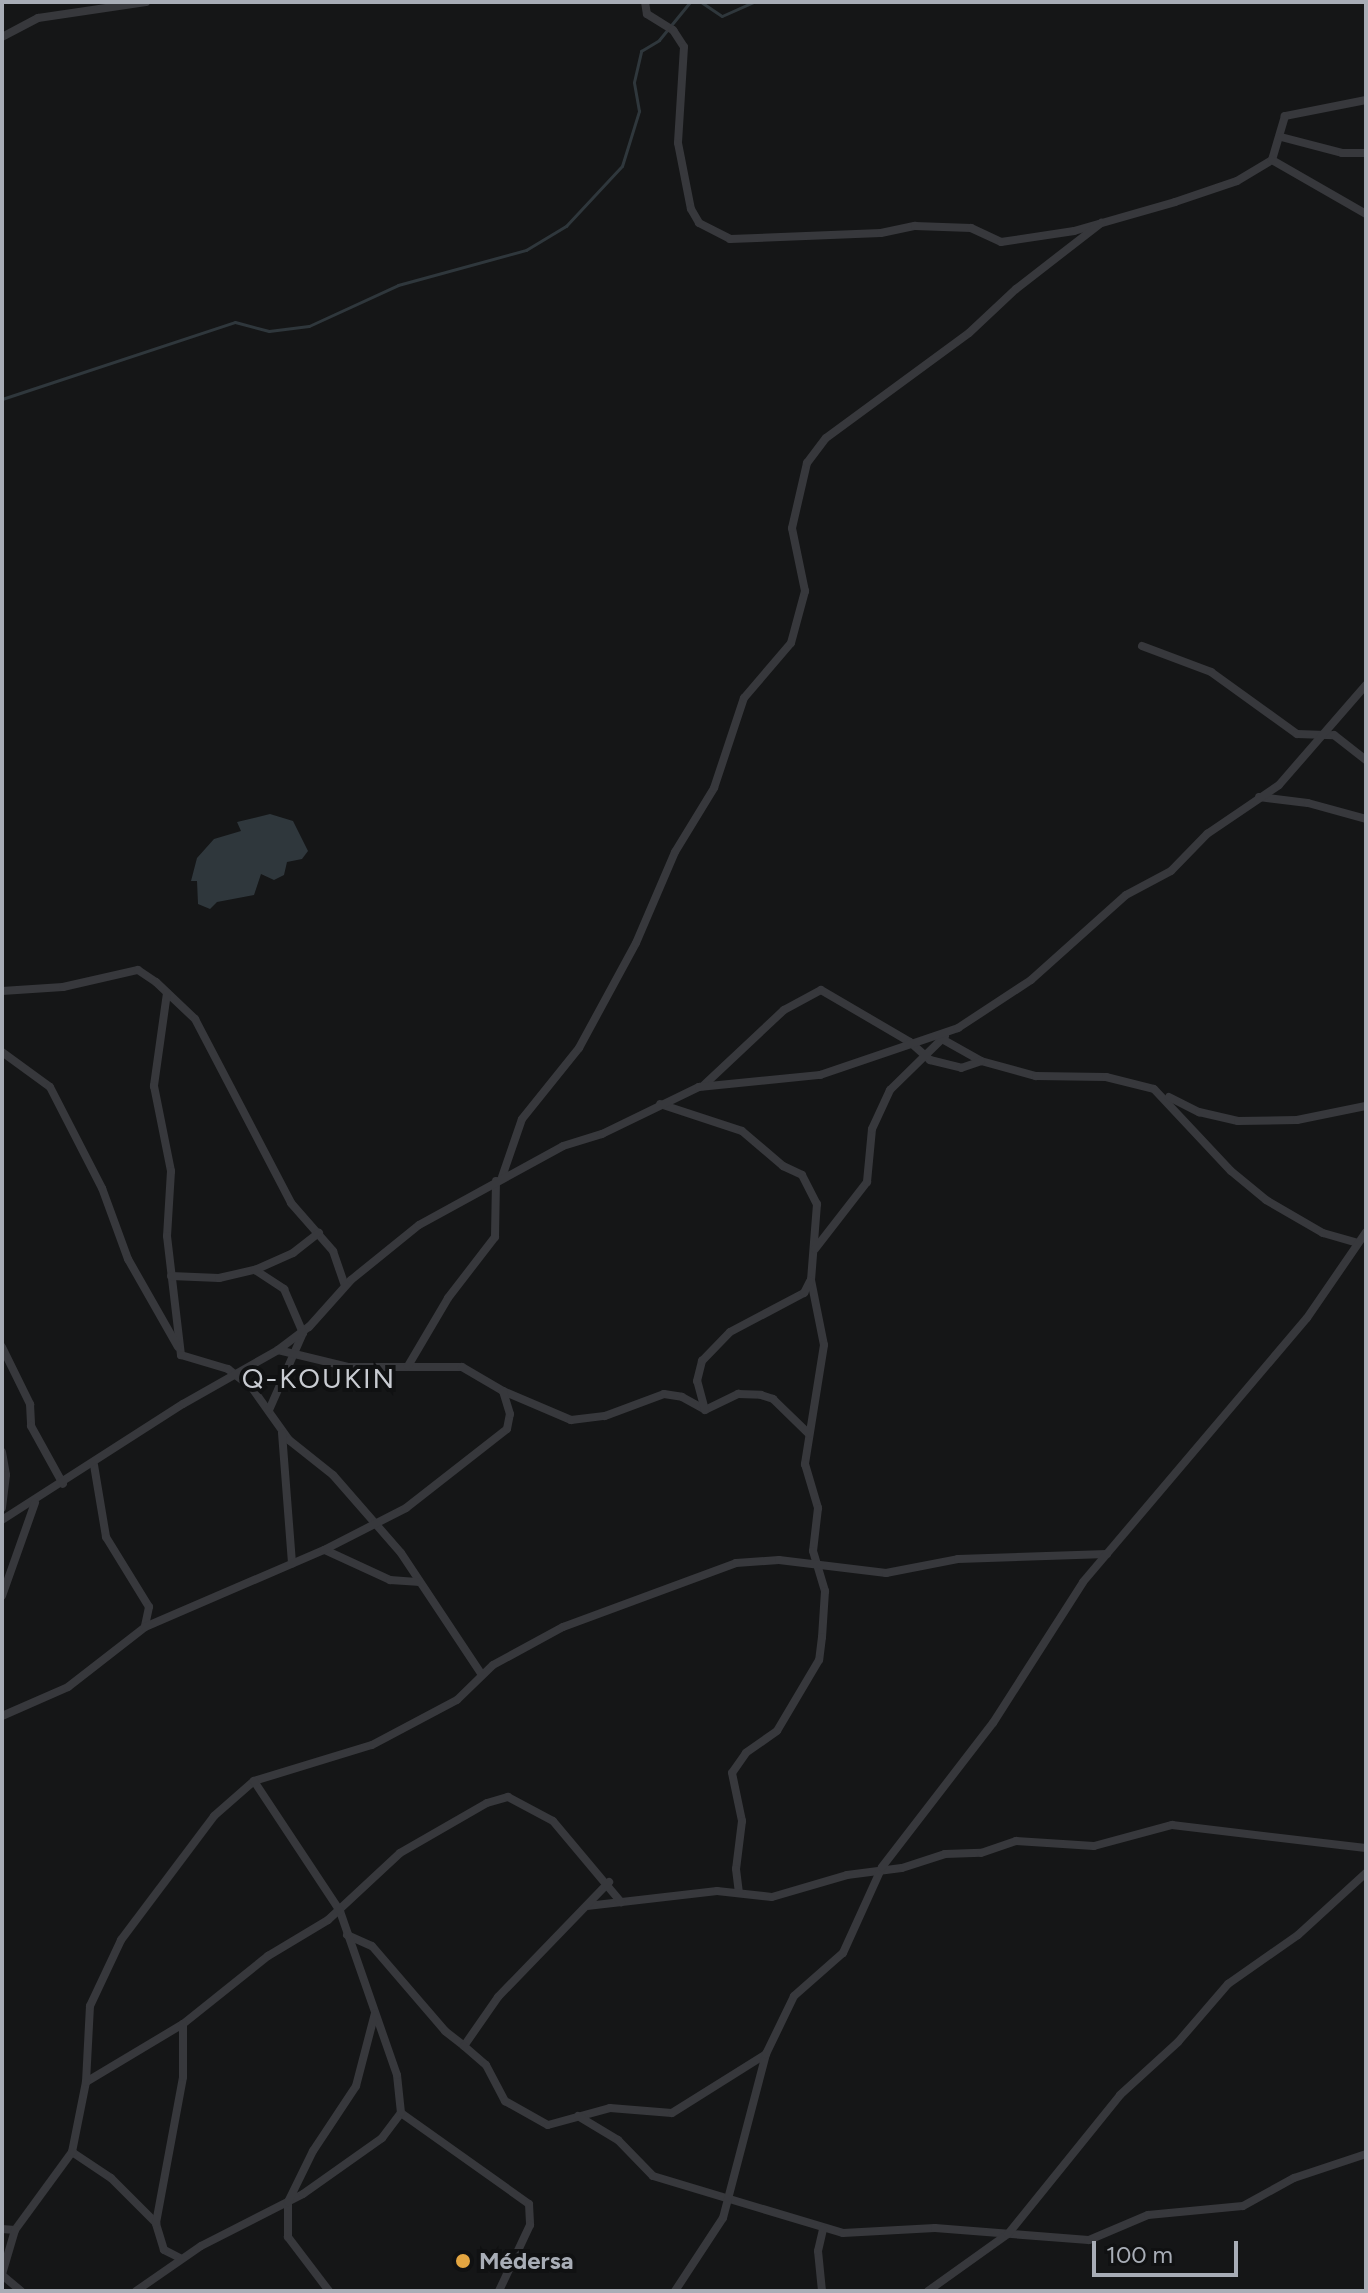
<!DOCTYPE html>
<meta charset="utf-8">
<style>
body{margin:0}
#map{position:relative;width:1368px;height:2293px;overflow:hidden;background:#151617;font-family:Figtree,sans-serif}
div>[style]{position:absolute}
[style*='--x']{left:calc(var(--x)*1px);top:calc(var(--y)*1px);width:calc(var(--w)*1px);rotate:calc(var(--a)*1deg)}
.water>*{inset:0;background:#2f373c}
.stream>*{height:3px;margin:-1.5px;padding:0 1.5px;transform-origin:1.5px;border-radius:1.5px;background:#2f373c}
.street>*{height:8px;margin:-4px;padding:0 4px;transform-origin:4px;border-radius:4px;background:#37383c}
.dots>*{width:22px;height:22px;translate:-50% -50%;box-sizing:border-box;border:4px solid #101112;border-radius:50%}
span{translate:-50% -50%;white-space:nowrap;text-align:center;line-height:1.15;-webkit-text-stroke:8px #101112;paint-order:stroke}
.poi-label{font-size:24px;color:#a8adb6;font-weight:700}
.left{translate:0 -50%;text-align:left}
.quarter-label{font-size:28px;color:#c9ccd2;letter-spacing:2px}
.frame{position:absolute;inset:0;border:4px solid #a8adb6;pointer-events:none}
.scale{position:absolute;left:1092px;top:2241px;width:146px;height:36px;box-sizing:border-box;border:4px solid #a8adb6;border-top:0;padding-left:10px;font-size:24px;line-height:28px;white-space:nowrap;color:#a8adb6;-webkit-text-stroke:6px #101112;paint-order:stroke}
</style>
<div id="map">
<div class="water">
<i style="clip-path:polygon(270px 814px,293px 821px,308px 851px,302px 859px,287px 862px,284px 875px,274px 880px,261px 874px,254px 895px,217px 902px,210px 909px,198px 904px,197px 881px,191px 881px,197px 858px,214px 839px,241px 831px,237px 822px)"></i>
</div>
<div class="stream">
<i style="--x:701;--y:2;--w:25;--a:34"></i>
<i style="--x:722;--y:16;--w:34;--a:-24"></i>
<i style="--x:2;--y:399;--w:245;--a:-18.3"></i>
<i style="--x:235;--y:322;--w:35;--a:15"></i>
<i style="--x:269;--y:331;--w:40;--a:-7.1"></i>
<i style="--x:309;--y:326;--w:98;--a:-24.7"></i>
<i style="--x:398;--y:285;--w:133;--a:-15.3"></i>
<i style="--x:526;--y:250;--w:47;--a:-31"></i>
<i style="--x:566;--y:226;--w:82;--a:-47"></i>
<i style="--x:622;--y:166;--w:58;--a:-72.8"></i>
<i style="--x:639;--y:111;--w:29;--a:-100"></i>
<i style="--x:634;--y:82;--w:32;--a:-77"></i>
<i style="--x:641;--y:51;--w:21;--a:-31"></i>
<i style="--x:659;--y:40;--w:49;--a:-50.8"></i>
</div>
<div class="street">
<i style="--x:645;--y:2;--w:12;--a:81"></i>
<i style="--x:647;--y:14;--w:31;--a:32"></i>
<i style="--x:673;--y:30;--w:20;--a:57"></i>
<i style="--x:684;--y:47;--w:96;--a:93.6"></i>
<i style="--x:678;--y:143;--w:67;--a:78.9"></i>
<i style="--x:691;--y:209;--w:16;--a:60"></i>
<i style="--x:699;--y:223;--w:35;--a:27"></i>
<i style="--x:730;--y:239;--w:151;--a:-2.3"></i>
<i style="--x:881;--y:233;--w:35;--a:-12"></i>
<i style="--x:915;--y:226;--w:56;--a:2"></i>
<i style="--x:971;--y:228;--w:33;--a:25"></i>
<i style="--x:1001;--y:242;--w:74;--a:-8.6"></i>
<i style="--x:1074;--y:231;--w:105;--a:-16"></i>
<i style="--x:1175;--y:202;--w:65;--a:-18.7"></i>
<i style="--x:1237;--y:181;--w:41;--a:-31"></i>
<i style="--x:2;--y:37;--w:41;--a:-27.8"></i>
<i style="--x:38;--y:18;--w:109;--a:-8.4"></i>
<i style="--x:1366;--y:100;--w:83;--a:168.8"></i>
<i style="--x:1285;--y:116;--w:46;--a:106.5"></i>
<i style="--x:1272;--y:160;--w:108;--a:29.9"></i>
<i style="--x:1281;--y:137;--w:63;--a:14.7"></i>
<i style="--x:1342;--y:153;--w:24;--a:0"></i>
<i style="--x:1142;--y:646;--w:74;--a:20.6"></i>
<i style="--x:1211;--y:672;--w:106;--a:35.8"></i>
<i style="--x:1297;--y:734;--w:37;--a:2"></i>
<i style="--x:1334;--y:735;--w:41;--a:38"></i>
<i style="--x:1259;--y:797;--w:49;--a:7"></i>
<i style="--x:1308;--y:803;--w:60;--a:15.4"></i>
<i style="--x:2;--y:991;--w:61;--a:-3.8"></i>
<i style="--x:63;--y:987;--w:77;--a:-12.8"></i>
<i style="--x:138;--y:970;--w:22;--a:34"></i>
<i style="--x:156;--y:982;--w:54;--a:43.5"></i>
<i style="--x:195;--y:1019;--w:208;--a:62.4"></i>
<i style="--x:291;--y:1203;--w:64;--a:48.8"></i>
<i style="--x:333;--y:1251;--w:36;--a:71"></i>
<i style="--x:167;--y:993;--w:94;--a:98"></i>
<i style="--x:154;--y:1086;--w:87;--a:78.7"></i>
<i style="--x:171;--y:1171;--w:65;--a:93.5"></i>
<i style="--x:167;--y:1236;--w:120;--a:83.3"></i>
<i style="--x:181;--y:1355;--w:49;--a:16.6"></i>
<i style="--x:228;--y:1369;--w:31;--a:38"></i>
<i style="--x:252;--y:1388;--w:64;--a:54.6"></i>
<i style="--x:289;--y:1440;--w:56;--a:38.5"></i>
<i style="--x:333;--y:1475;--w:103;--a:48.9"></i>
<i style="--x:401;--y:1553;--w:146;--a:56.4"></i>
<i style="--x:942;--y:1039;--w:45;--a:29.4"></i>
<i style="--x:981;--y:1061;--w:57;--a:15.3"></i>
<i style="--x:1036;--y:1076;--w:70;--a:0.8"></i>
<i style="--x:1106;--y:1077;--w:49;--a:14"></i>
<i style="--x:1154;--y:1089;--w:112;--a:46.8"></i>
<i style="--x:1231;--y:1171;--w:45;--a:39.6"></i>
<i style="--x:1266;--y:1200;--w:66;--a:30.1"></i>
<i style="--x:1323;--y:1233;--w:35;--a:16"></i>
<i style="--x:2;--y:1052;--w:59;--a:36.1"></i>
<i style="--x:50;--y:1087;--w:114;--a:62.8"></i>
<i style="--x:102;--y:1188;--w:76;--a:69.9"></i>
<i style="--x:128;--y:1259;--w:101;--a:60.4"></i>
<i style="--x:703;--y:1086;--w:111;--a:-43.2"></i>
<i style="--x:784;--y:1010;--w:42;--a:-28.4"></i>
<i style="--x:821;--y:990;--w:103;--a:30.3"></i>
<i style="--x:910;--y:1042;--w:27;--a:42"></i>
<i style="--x:930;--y:1060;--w:32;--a:14"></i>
<i style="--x:961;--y:1068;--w:21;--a:-19"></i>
<i style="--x:1169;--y:1097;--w:34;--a:27"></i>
<i style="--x:1199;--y:1112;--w:40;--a:13"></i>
<i style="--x:1238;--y:1121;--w:59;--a:-1"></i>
<i style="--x:1297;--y:1120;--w:70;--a:-11.5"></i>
<i style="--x:660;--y:1104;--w:86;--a:18.2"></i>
<i style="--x:742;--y:1131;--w:54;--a:40.5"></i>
<i style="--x:783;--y:1166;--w:21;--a:25"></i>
<i style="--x:802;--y:1175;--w:33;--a:63"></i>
<i style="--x:817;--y:1204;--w:76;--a:94.5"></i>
<i style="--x:811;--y:1280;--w:66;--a:78.7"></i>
<i style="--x:824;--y:1345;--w:121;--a:99.1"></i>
<i style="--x:805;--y:1464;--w:46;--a:73.5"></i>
<i style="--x:818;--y:1508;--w:43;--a:96.6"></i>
<i style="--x:813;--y:1551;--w:42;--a:73.3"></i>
<i style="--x:825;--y:1591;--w:46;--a:93.7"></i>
<i style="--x:822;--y:1637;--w:23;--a:97"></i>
<i style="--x:819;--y:1660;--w:82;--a:120.6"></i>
<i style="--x:777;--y:1731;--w:38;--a:145"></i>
<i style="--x:746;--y:1753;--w:24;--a:125"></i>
<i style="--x:732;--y:1773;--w:49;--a:78.2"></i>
<i style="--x:742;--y:1821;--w:48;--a:97.1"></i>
<i style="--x:736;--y:1869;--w:23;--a:83"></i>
<i style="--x:502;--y:1177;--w:61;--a:-71"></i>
<i style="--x:522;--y:1119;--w:91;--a:-51.2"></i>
<i style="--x:579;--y:1048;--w:119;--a:-61.5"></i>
<i style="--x:636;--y:943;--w:99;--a:-66.8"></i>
<i style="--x:675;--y:852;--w:75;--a:-58.6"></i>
<i style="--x:714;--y:788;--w:95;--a:-71.6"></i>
<i style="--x:744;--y:698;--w:72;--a:-49.5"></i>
<i style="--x:791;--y:643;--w:54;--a:-74.9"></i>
<i style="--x:805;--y:591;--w:64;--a:-101.7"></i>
<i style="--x:792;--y:528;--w:67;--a:-77"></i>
<i style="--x:807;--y:463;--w:31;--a:-53"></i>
<i style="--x:826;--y:438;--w:177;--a:-36.3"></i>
<i style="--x:969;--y:333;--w:64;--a:-43.1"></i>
<i style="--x:1016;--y:289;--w:108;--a:-37.8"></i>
<i style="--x:815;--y:1249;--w:85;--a:-52.2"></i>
<i style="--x:867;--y:1182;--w:53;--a:-84.6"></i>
<i style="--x:872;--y:1129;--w:43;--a:-65.2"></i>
<i style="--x:890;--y:1090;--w:77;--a:-44.5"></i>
<i style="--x:255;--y:1270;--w:35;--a:33"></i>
<i style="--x:284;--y:1289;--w:48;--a:66.6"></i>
<i style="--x:303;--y:1333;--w:84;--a:113.8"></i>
<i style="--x:171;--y:1276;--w:48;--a:2.4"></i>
<i style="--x:219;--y:1278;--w:37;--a:-13"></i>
<i style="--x:255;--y:1270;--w:42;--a:-24.1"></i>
<i style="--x:293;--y:1253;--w:33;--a:-38"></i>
<i style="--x:2;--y:1347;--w:64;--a:63.8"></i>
<i style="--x:30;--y:1404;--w:22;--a:87"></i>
<i style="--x:31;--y:1426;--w:66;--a:61.1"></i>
<i style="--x:278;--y:1350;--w:73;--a:13.5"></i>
<i style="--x:349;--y:1367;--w:113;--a:0"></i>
<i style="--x:462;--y:1367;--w:48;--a:30.3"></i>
<i style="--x:503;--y:1391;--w:74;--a:23.1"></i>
<i style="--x:571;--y:1420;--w:34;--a:-7"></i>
<i style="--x:605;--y:1416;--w:63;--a:-20.4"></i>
<i style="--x:664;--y:1394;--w:18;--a:9"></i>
<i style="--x:682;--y:1397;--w:26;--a:29"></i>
<i style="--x:705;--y:1410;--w:37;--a:-26"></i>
<i style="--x:738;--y:1394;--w:23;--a:2"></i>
<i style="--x:761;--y:1395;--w:13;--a:18"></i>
<i style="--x:773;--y:1399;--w:50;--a:44.2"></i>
<i style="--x:408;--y:1366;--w:79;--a:-59.5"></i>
<i style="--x:448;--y:1298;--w:77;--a:-52.4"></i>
<i style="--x:495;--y:1237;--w:56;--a:-89"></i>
<i style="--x:705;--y:1410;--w:30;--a:-105"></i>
<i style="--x:697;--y:1381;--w:21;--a:-76"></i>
<i style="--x:702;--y:1361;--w:40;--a:-46"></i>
<i style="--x:730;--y:1332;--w:84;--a:-27.8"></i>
<i style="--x:804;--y:1293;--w:13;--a:-63"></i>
<i style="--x:282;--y:1433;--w:131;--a:85.6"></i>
<i style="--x:2;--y:1452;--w:23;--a:80"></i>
<i style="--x:6;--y:1475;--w:33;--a:97"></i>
<i style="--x:94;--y:1465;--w:73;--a:80.5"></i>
<i style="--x:106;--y:1537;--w:82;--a:58.4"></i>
<i style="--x:149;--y:1607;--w:19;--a:102"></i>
<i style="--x:2;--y:1520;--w:215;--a:-32.7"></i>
<i style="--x:183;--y:1404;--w:109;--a:-29.6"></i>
<i style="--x:278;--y:1350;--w:39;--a:-37"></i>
<i style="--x:309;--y:1327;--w:63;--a:-48.2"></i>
<i style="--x:351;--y:1280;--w:87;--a:-39"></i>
<i style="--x:419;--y:1225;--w:164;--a:-28.7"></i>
<i style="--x:563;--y:1146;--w:41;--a:-17.1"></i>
<i style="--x:602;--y:1134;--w:108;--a:-25.9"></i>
<i style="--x:699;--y:1087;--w:122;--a:-5.7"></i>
<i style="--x:820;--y:1075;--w:146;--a:-18.8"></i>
<i style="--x:958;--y:1028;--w:87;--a:-33.3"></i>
<i style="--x:1031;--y:980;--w:127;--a:-41.8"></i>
<i style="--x:1126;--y:895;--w:51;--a:-28.1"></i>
<i style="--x:1171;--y:871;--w:52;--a:-45.8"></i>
<i style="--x:1207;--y:834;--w:87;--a:-34.2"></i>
<i style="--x:1279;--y:785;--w:133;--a:-49"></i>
<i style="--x:325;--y:1550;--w:72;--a:24.8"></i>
<i style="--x:390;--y:1580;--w:27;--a:4"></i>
<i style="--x:2;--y:1596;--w:99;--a:-70.5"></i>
<i style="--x:2;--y:1716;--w:72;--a:-23.7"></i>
<i style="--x:68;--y:1687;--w:98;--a:-37.9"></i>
<i style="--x:145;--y:1627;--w:195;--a:-23.3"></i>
<i style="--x:324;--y:1550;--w:92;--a:-27.1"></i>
<i style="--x:406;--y:1508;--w:128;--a:-38"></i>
<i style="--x:507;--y:1429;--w:15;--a:-79"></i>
<i style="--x:510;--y:1414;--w:24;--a:-107"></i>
<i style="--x:587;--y:1906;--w:131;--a:-6.6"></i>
<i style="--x:717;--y:1891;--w:55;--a:6.2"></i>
<i style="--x:772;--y:1897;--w:78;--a:-16.3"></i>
<i style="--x:847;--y:1875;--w:55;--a:-7.3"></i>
<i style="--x:902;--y:1868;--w:45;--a:-18"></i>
<i style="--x:945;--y:1854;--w:36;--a:-2"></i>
<i style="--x:981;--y:1853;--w:37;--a:-19"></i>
<i style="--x:1016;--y:1841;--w:78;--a:3.7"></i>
<i style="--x:1094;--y:1846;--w:81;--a:-15.1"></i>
<i style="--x:1172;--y:1825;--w:195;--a:6.8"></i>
<i style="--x:347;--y:1935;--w:27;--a:24"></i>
<i style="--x:372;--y:1946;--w:112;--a:49.3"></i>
<i style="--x:445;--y:2031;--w:24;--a:38"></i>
<i style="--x:464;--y:2046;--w:60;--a:-55.2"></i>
<i style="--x:498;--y:1997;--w:160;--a:-46"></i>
<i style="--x:464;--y:2046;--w:29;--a:41"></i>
<i style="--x:486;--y:2065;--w:41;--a:62.2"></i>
<i style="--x:505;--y:2101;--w:49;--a:29.2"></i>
<i style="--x:548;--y:2125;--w:64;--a:-15.3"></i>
<i style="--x:610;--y:2108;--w:62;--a:4.6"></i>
<i style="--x:672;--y:2113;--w:111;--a:-32.1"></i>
<i style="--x:86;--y:2082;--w:113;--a:-30.9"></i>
<i style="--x:183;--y:2024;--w:109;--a:-38.7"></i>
<i style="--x:268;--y:1956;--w:70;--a:-31"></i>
<i style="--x:328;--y:1920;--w:98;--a:-42.9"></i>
<i style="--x:400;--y:1853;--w:100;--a:-29.9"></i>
<i style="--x:487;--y:1803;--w:22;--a:-16"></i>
<i style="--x:508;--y:1797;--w:51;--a:28.1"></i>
<i style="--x:553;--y:1821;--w:106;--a:50"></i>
<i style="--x:401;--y:2113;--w:157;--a:35.4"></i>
<i style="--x:529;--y:2204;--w:21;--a:87"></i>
<i style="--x:530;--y:2225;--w:73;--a:115.2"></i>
<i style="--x:578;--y:2116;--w:47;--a:31"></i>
<i style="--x:618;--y:2140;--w:50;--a:45.8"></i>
<i style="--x:653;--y:2176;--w:198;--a:16.7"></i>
<i style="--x:843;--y:2233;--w:92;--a:-3.1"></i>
<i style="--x:935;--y:2228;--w:154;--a:4.5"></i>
<i style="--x:1089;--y:2240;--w:64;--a:-23"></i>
<i style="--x:1148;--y:2215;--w:95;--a:-5.4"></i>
<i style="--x:1243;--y:2206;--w:58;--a:-28.8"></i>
<i style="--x:1294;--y:2178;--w:76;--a:-18.4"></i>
<i style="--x:72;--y:2152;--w:47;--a:33.7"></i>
<i style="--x:111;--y:2178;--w:64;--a:45"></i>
<i style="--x:2;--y:2229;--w:13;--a:4"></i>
<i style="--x:15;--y:2230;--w:97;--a:-53.8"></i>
<i style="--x:72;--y:2152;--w:71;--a:-78.7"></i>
<i style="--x:86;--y:2082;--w:76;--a:-87"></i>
<i style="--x:90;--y:2006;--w:73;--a:-64.8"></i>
<i style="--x:121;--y:1940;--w:155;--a:-53.1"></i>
<i style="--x:214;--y:1816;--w:53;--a:-41.2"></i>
<i style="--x:254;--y:1781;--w:123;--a:-17"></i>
<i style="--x:372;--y:1745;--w:96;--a:-27.9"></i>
<i style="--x:457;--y:1700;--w:50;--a:-44.2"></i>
<i style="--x:493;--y:1665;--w:80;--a:-28.5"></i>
<i style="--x:563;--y:1627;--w:184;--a:-20.3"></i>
<i style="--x:736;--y:1563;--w:43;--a:-4"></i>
<i style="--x:779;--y:1560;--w:108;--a:6.9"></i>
<i style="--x:886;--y:1573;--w:73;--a:-11"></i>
<i style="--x:958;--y:1559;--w:149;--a:-1.9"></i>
<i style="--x:180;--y:2258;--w:18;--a:-153"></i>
<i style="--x:164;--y:2250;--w:28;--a:-107"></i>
<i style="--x:156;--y:2223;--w:148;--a:-79.5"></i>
<i style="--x:183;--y:2077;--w:53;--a:-90"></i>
<i style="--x:2;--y:2274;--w:46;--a:-73.5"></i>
<i style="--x:2;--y:2275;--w:25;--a:40"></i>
<i style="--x:136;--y:2291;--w:79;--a:-34.7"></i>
<i style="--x:201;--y:2246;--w:114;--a:-27"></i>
<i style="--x:303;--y:2194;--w:97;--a:-35.3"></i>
<i style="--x:382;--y:2138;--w:31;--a:-53"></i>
<i style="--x:401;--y:2113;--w:38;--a:-96"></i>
<i style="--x:397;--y:2075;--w:174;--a:-109.2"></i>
<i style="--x:340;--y:1911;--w:156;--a:-123.5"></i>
<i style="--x:329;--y:2291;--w:68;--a:-127.2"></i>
<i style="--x:288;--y:2237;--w:35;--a:-90"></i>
<i style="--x:288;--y:2202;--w:57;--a:-63.9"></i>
<i style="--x:313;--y:2151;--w:78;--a:-56.5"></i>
<i style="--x:356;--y:2086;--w:75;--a:-75.4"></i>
<i style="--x:675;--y:2291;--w:87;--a:-56.7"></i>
<i style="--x:723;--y:2218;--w:170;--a:-75.3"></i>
<i style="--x:766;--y:2054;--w:64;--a:-64.2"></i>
<i style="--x:794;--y:1996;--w:65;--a:-41.3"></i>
<i style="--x:843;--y:1953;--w:94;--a:-65.6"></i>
<i style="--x:882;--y:1867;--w:182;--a:-52.4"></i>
<i style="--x:993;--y:1723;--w:167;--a:-57.4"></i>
<i style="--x:1083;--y:1582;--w:346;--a:-49.7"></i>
<i style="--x:1307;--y:1318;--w:104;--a:-55.5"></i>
<i style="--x:822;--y:2291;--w:40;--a:-95.7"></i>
<i style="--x:818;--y:2251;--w:23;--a:-77"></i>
<i style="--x:928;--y:2291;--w:98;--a:-35.5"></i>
<i style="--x:1008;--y:2234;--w:179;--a:-51.1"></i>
<i style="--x:1120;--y:2095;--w:79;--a:-42.4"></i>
<i style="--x:1178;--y:2042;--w:77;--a:-49.2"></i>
<i style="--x:1228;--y:1984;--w:85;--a:-35"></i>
<i style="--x:1298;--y:1935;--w:92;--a:-42.4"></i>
</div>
<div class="dots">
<i style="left:463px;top:2261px;background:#e3a541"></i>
</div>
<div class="poi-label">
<span class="left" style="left:479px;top:2261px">Médersa</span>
</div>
<div class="quarter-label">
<span style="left:319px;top:1378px">Q-KOUKIN</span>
</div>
<div class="frame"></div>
<div class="scale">100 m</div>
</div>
